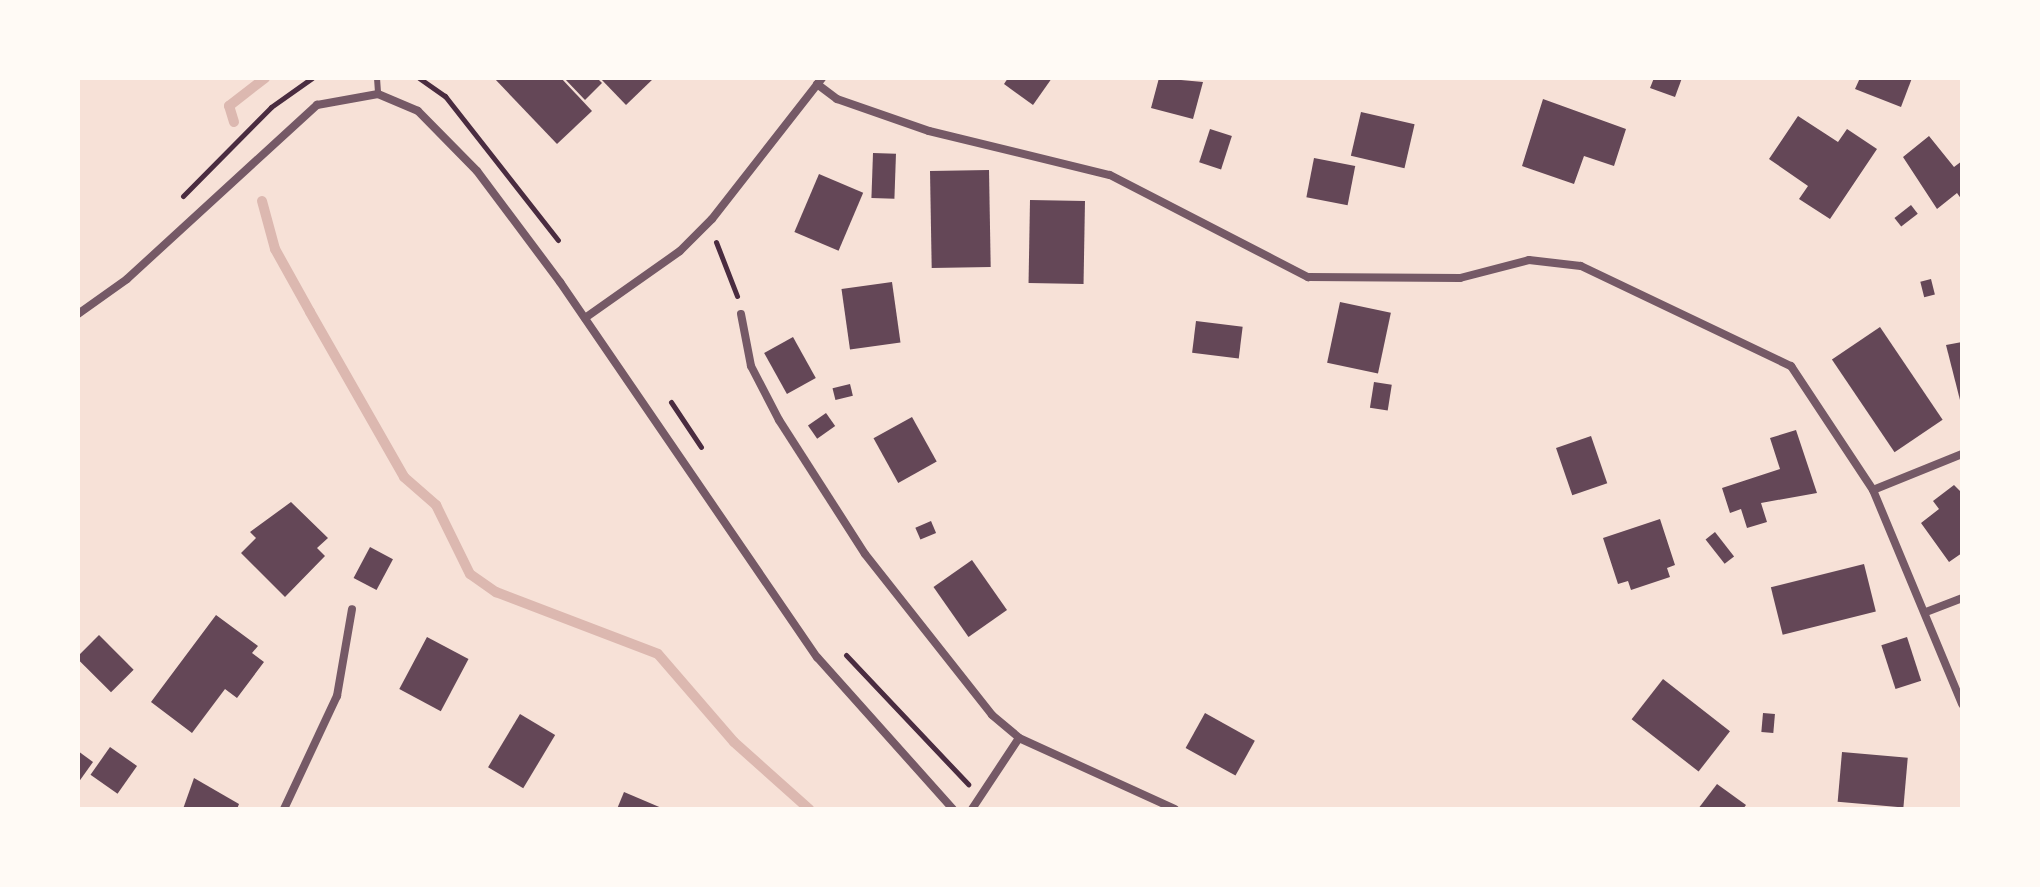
<!DOCTYPE html>
<style>
body{margin:0}
#map{position:relative;width:2040px;height:887px;overflow:hidden;background:#f7e1d7;font-family:Jost,sans-serif}
div>[style]{position:absolute}
[style*='--x']{left:calc(var(--x)*1px);top:calc(var(--y)*1px);width:calc(var(--w)*1px);rotate:calc(var(--a)*1deg)}
.stream>*{height:10px;margin:-5px;padding:0 5px;transform-origin:5px;border-radius:5px;background:#dcb8b0}
.building>*{inset:0;background:#644757;transform-origin:0 0}
.path>*{height:5px;margin:-2.5px;padding:0 2.5px;transform-origin:2.5px;border-radius:2.5px;background:#4a2c40}
.service>*{height:6px;margin:-3px;padding:0 3px;transform-origin:3px;border-radius:3px;background:#755966}
.minor>*{height:8px;margin:-4px;padding:0 4px;transform-origin:4px;border-radius:4px;background:#755966}
span{translate:-50% -50%;white-space:nowrap;text-align:center;line-height:1.15;-webkit-text-stroke:8px #fffaf5;paint-order:stroke}
.frame{position:absolute;inset:0;border:80px solid #fffaf5;pointer-events:none}
</style>
<div id="map">
<div class="stream">
<i style="--x:234;--y:122;--w:17;--a:-107"></i>
<i style="--x:229;--y:106;--w:46;--a:-37.9"></i>
<i style="--x:262;--y:201;--w:50;--a:74.8"></i>
<i style="--x:275;--y:249;--w:72;--a:60.9"></i>
<i style="--x:310;--y:312;--w:190;--a:60.3"></i>
<i style="--x:404;--y:477;--w:43;--a:41.2"></i>
<i style="--x:436;--y:505;--w:77;--a:63.8"></i>
<i style="--x:470;--y:574;--w:32;--a:35"></i>
<i style="--x:496;--y:592;--w:173;--a:20.9"></i>
<i style="--x:658;--y:654;--w:116;--a:49.2"></i>
<i style="--x:734;--y:742;--w:101;--a:41.8"></i>
</div>
<div class="building">
<i style="clip-path:polygon(494px 78px,561px 78px,592px 111px,557px 144px)"></i>
<i style="clip-path:polygon(564px 78px,597px 78px,602px 83px,585px 100px)"></i>
<i style="clip-path:polygon(600px 78px,654px 78px,626px 105px)"></i>
<i style="clip-path:polygon(1008px 78px,1052px 78px,1033px 105px,1004px 84px)"></i>
<i style="clip-path:polygon(1159px 78px,1203px 82px,1193px 119px,1151px 108px)"></i>
<i style="clip-path:polygon(1654px 78px,1682px 78px,1675px 97px,1650px 88px)"></i>
<i style="clip-path:polygon(1860px 78px,1912px 78px,1901px 107px,1855px 89px)"></i>
<i style="clip-path:polygon(1543px 99px,1626px 129px,1614px 166px,1584px 156px,1574px 184px,1522px 166px)"></i>
<i style="left:1361px;top:112px;width:55px;height:45px;rotate:13deg"></i>
<i style="clip-path:polygon(1798px 116px,1838px 142px,1847px 129px,1877px 149px,1830px 219px,1799px 199px,1808px 186px,1769px 159px)"></i>
<i style="left:1210px;top:129px;width:23px;height:35px;rotate:18deg"></i>
<i style="clip-path:polygon(1929px 136px,1954px 167px,1962px 161px,1962px 200px,1957px 193px,1937px 209px,1903px 157px)"></i>
<i style="left:873px;top:153px;width:23px;height:45px;rotate:2deg"></i>
<i style="left:1314px;top:158px;width:42px;height:40px;rotate:11deg"></i>
<i style="left:989px;top:170px;width:97px;height:59px;rotate:89deg"></i>
<i style="left:819px;top:174px;width:48px;height:63px;rotate:23deg"></i>
<i style="left:1030px;top:200px;width:55px;height:83px;rotate:1deg"></i>
<i style="left:1911px;top:205px;width:11px;height:21px;rotate:52deg"></i>
<i style="left:1931px;top:279px;width:16px;height:11px;rotate:76deg"></i>
<i style="left:892px;top:282px;width:61px;height:51px;rotate:82deg"></i>
<i style="left:1340px;top:302px;width:52px;height:62px;rotate:12deg"></i>
<i style="left:1196px;top:321px;width:47px;height:32px;rotate:7deg"></i>
<i style="left:1880px;top:327px;width:112px;height:58px;rotate:56deg"></i>
<i style="left:793px;top:337px;width:47px;height:33px;rotate:61deg"></i>
<i style="clip-path:polygon(1962px 342px,1962px 404px,1961px 404px,1946px 345px)"></i>
<i style="left:1374px;top:382px;width:18px;height:26px;rotate:9deg"></i>
<i style="left:850px;top:384px;width:12px;height:18px;rotate:76deg"></i>
<i style="left:826px;top:413px;width:16px;height:22px;rotate:55deg"></i>
<i style="left:912px;top:417px;width:51px;height:44px;rotate:61deg"></i>
<i style="clip-path:polygon(1796px 430px,1817px 493px,1761px 503px,1767px 522px,1747px 528px,1741px 509px,1730px 513px,1722px 488px,1780px 469px,1770px 438px)"></i>
<i style="left:1591px;top:436px;width:50px;height:37px;rotate:71deg"></i>
<i style="clip-path:polygon(1954px 485px,1962px 493px,1962px 553px,1949px 562px,1921px 523px,1939px 509px,1933px 501px)"></i>
<i style="clip-path:polygon(291px 502px,328px 538px,317px 548px,325px 556px,285px 597px,241px 553px,256px 538px,250px 532px)"></i>
<i style="clip-path:polygon(1660px 519px,1675px 565px,1667px 568px,1670px 577px,1631px 590px,1628px 581px,1618px 584px,1603px 538px)"></i>
<i style="left:931px;top:521px;width:13px;height:17px;rotate:67deg"></i>
<i style="left:1715px;top:532px;width:31px;height:12px;rotate:52deg"></i>
<i style="left:370px;top:547px;width:26px;height:35px;rotate:28deg"></i>
<i style="left:972px;top:560px;width:61px;height:47px;rotate:55deg"></i>
<i style="left:1864px;top:564px;width:49px;height:96px;rotate:76deg"></i>
<i style="clip-path:polygon(216px 615px,258px 646px,252px 653px,264px 662px,237px 698px,225px 689px,192px 733px,151px 702px)"></i>
<i style="left:99px;top:635px;width:49px;height:32px;rotate:45deg"></i>
<i style="left:427px;top:637px;width:47px;height:59px;rotate:28deg"></i>
<i style="left:1907px;top:637px;width:46px;height:27px;rotate:72deg"></i>
<i style="left:1663px;top:679px;width:85px;height:51px;rotate:38deg"></i>
<i style="left:1205px;top:713px;width:57px;height:40px;rotate:29deg"></i>
<i style="left:1763px;top:713px;width:12px;height:19px;rotate:5deg"></i>
<i style="left:520px;top:714px;width:41px;height:62px;rotate:31deg"></i>
<i style="left:110px;top:747px;width:33px;height:34px;rotate:35deg"></i>
<i style="clip-path:polygon(78px 751px,93px 762px,78px 783px)"></i>
<i style="left:1842px;top:752px;width:66px;height:50px;rotate:5deg"></i>
<i style="clip-path:polygon(194px 778px,239px 804px,237px 809px,183px 809px)"></i>
<i style="clip-path:polygon(1717px 784px,1746px 805px,1743px 809px,1698px 809px)"></i>
<i style="clip-path:polygon(624px 792px,664px 809px,617px 809px)"></i>
</div>
<div class="path">
<i style="--x:419;--y:78;--w:32;--a:35"></i>
<i style="--x:445;--y:96;--w:183;--a:51.9"></i>
<i style="--x:183;--y:196;--w:125;--a:-45.3"></i>
<i style="--x:271;--y:107;--w:50;--a:-35.3"></i>
<i style="--x:716;--y:242;--w:58;--a:68.7"></i>
<i style="--x:671;--y:402;--w:54;--a:56.3"></i>
<i style="--x:846;--y:655;--w:178;--a:46.6"></i>
</div>
<div class="service">
<i style="--x:377;--y:78;--w:16;--a:86"></i>
</div>
<div class="minor">
<i style="--x:817;--y:84;--w:25;--a:37"></i>
<i style="--x:837;--y:99;--w:97;--a:19.2"></i>
<i style="--x:929;--y:131;--w:186;--a:13.7"></i>
<i style="--x:1110;--y:175;--w:223;--a:27.3"></i>
<i style="--x:1308;--y:277;--w:152;--a:0.4"></i>
<i style="--x:1460;--y:278;--w:71;--a:-14.6"></i>
<i style="--x:1529;--y:260;--w:52;--a:6.6"></i>
<i style="--x:1581;--y:266;--w:233;--a:25.5"></i>
<i style="--x:1791;--y:366;--w:149;--a:56.5"></i>
<i style="--x:1873;--y:490;--w:232;--a:67.4"></i>
<i style="--x:78;--y:314;--w:60;--a:-35.5"></i>
<i style="--x:127;--y:279;--w:258;--a:-42.5"></i>
<i style="--x:317;--y:105;--w:62;--a:-10.2"></i>
<i style="--x:378;--y:94;--w:43;--a:23"></i>
<i style="--x:418;--y:111;--w:84;--a:45.5"></i>
<i style="--x:477;--y:171;--w:139;--a:53.2"></i>
<i style="--x:560;--y:282;--w:455;--a:55.6"></i>
<i style="--x:817;--y:657;--w:204;--a:48.2"></i>
<i style="--x:741;--y:314;--w:53;--a:79.1"></i>
<i style="--x:751;--y:366;--w:61;--a:62.6"></i>
<i style="--x:779;--y:420;--w:159;--a:57.3"></i>
<i style="--x:865;--y:554;--w:205;--a:51.7"></i>
<i style="--x:992;--y:715;--w:35;--a:40"></i>
<i style="--x:1019;--y:738;--w:85;--a:123.5"></i>
<i style="--x:585;--y:318;--w:116;--a:-35.2"></i>
<i style="--x:680;--y:251;--w:45;--a:-45"></i>
<i style="--x:712;--y:219;--w:179;--a:-52"></i>
<i style="--x:1873;--y:490;--w:96;--a:-22"></i>
<i style="--x:1926;--y:612;--w:39;--a:-21"></i>
<i style="--x:1019;--y:738;--w:171;--a:24.5"></i>
<i style="--x:284;--y:809;--w:125;--a:-64.9"></i>
<i style="--x:337;--y:696;--w:88;--a:-80.2"></i>
</div>
<div class="frame"></div>
</div>
